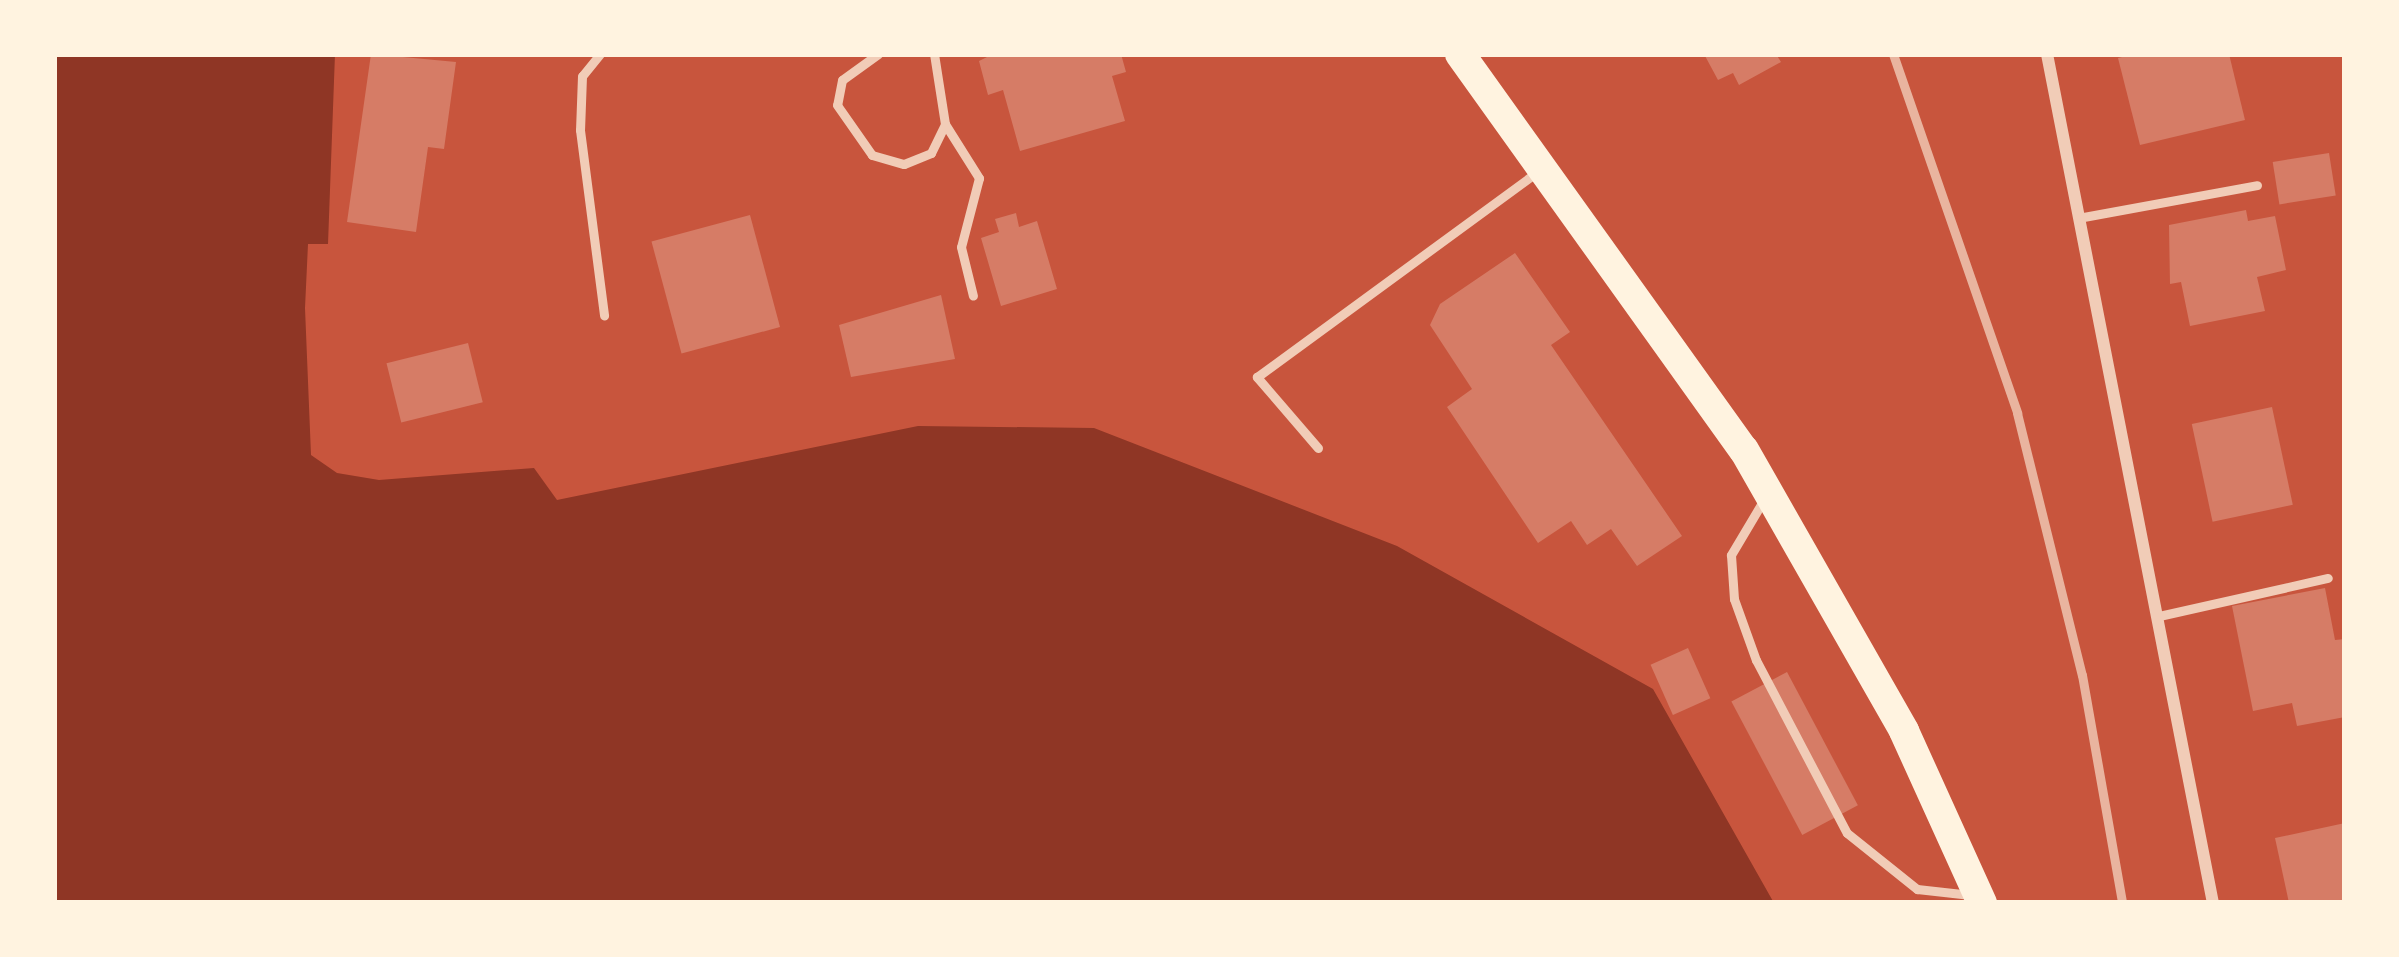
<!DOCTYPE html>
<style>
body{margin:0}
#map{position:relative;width:2399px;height:957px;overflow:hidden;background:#c8553d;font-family:"Noto Sans",sans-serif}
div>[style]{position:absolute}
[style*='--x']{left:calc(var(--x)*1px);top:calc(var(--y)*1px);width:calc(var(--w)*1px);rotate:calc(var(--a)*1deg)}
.water>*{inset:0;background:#8f3625}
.pier>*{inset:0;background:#c8553d;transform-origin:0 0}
.building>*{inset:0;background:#d67c66;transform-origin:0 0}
.service>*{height:9px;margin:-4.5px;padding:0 4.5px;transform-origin:4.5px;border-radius:4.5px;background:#f1ccb7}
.minor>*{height:12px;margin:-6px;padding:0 6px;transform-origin:6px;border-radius:6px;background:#f1ccb7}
.primary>*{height:30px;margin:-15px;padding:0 15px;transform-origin:15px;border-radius:15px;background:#fff3e0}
.rail>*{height:9px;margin:-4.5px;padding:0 4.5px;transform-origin:4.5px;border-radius:4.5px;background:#e9b49f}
span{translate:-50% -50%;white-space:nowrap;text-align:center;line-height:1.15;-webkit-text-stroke:9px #fff3e0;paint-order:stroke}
.frame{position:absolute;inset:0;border:57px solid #fff3e0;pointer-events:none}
</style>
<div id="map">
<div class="water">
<i style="clip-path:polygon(54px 54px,335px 54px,328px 244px,308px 244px,305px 308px,311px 455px,337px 473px,379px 480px,534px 468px,557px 500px,918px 426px,1094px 428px,1397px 546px,1653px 689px,1774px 903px,54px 903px)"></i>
</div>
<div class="pier">
<i style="left:335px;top:54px;width:6px;height:182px"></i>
</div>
<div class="building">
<i style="clip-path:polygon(371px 54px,456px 62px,444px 149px,428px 147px,416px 232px,347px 222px)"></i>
<i style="clip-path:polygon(993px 54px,1121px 54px,1126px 72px,1112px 76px,1125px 121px,1020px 151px,1003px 90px,988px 95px,979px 61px)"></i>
<i style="clip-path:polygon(1704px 54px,1776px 54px,1781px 62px,1739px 85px,1733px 73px,1718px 80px)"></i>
<i style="clip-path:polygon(2134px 54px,2229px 54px,2245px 120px,2140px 145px,2118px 58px)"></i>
<i style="left:2329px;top:153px;width:43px;height:57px;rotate:81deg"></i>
<i style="clip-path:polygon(2246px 210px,2248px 221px,2275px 216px,2286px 270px,2257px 277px,2265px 311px,2190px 326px,2181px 282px,2170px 284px,2169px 225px)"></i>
<i style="clip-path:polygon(1016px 213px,1019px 227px,1037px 221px,1057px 289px,1001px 306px,981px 238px,999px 232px,995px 219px)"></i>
<i style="left:750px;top:215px;width:116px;height:102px;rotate:75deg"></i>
<i style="clip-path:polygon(1515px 253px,1570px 332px,1551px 345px,1682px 536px,1637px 566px,1611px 529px,1587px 545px,1571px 521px,1538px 543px,1447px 407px,1472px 389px,1430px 325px,1440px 304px)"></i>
<i style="clip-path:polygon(941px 295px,955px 359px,851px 377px,839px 325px)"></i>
<i style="left:468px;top:343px;width:61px;height:84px;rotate:76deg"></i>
<i style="left:2272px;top:407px;width:100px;height:82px;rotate:78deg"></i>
<i style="clip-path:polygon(2325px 588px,2335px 640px,2345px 639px,2345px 717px,2297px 726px,2292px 703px,2253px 711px,2232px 606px)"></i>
<i style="left:1688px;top:648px;width:55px;height:41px;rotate:66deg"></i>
<i style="left:1787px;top:672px;width:151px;height:63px;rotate:62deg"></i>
<i style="clip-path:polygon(2345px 823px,2345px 903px,2289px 903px,2275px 838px)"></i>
</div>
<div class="service">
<i style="--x:600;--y:54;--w:28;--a:129"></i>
<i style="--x:582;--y:76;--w:54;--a:92.1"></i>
<i style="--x:580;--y:130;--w:187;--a:82.6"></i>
<i style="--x:878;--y:54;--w:44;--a:144.2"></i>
<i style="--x:842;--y:80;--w:25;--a:101"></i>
<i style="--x:837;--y:105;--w:61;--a:55"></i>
<i style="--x:872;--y:155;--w:33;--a:16"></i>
<i style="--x:904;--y:164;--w:29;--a:-22"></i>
<i style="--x:931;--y:153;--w:32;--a:-64"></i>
<i style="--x:945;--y:124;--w:71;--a:-98.9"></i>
<i style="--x:945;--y:124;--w:64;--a:57.8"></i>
<i style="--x:979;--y:178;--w:71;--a:104.6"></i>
<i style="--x:961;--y:247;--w:50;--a:76.2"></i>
<i style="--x:2078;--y:218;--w:182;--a:-10.4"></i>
<i style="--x:1318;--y:448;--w:94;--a:-130.7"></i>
<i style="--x:1257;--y:377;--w:351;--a:-36.2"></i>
<i style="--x:1763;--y:501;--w:63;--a:120.7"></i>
<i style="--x:1731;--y:555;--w:44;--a:86.1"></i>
<i style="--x:1734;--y:599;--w:65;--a:70.2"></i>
<i style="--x:1756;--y:660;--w:195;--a:62.3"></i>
<i style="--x:1847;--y:833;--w:90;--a:38.7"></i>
<i style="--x:1917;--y:889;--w:54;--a:6.3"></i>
<i style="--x:2159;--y:616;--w:173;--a:-12.7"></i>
</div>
<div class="minor">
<i style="--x:2047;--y:54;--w:865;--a:78.94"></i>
</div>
<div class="primary">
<i style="--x:1460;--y:54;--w:487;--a:54.4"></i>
<i style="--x:1744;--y:450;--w:323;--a:60.3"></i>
<i style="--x:1904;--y:731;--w:189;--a:65.6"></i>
</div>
<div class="rail">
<i style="--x:1893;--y:54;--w:380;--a:70.9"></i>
<i style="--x:2017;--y:413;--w:270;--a:76.1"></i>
<i style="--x:2082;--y:675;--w:231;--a:80"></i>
</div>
<div class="frame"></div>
</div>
